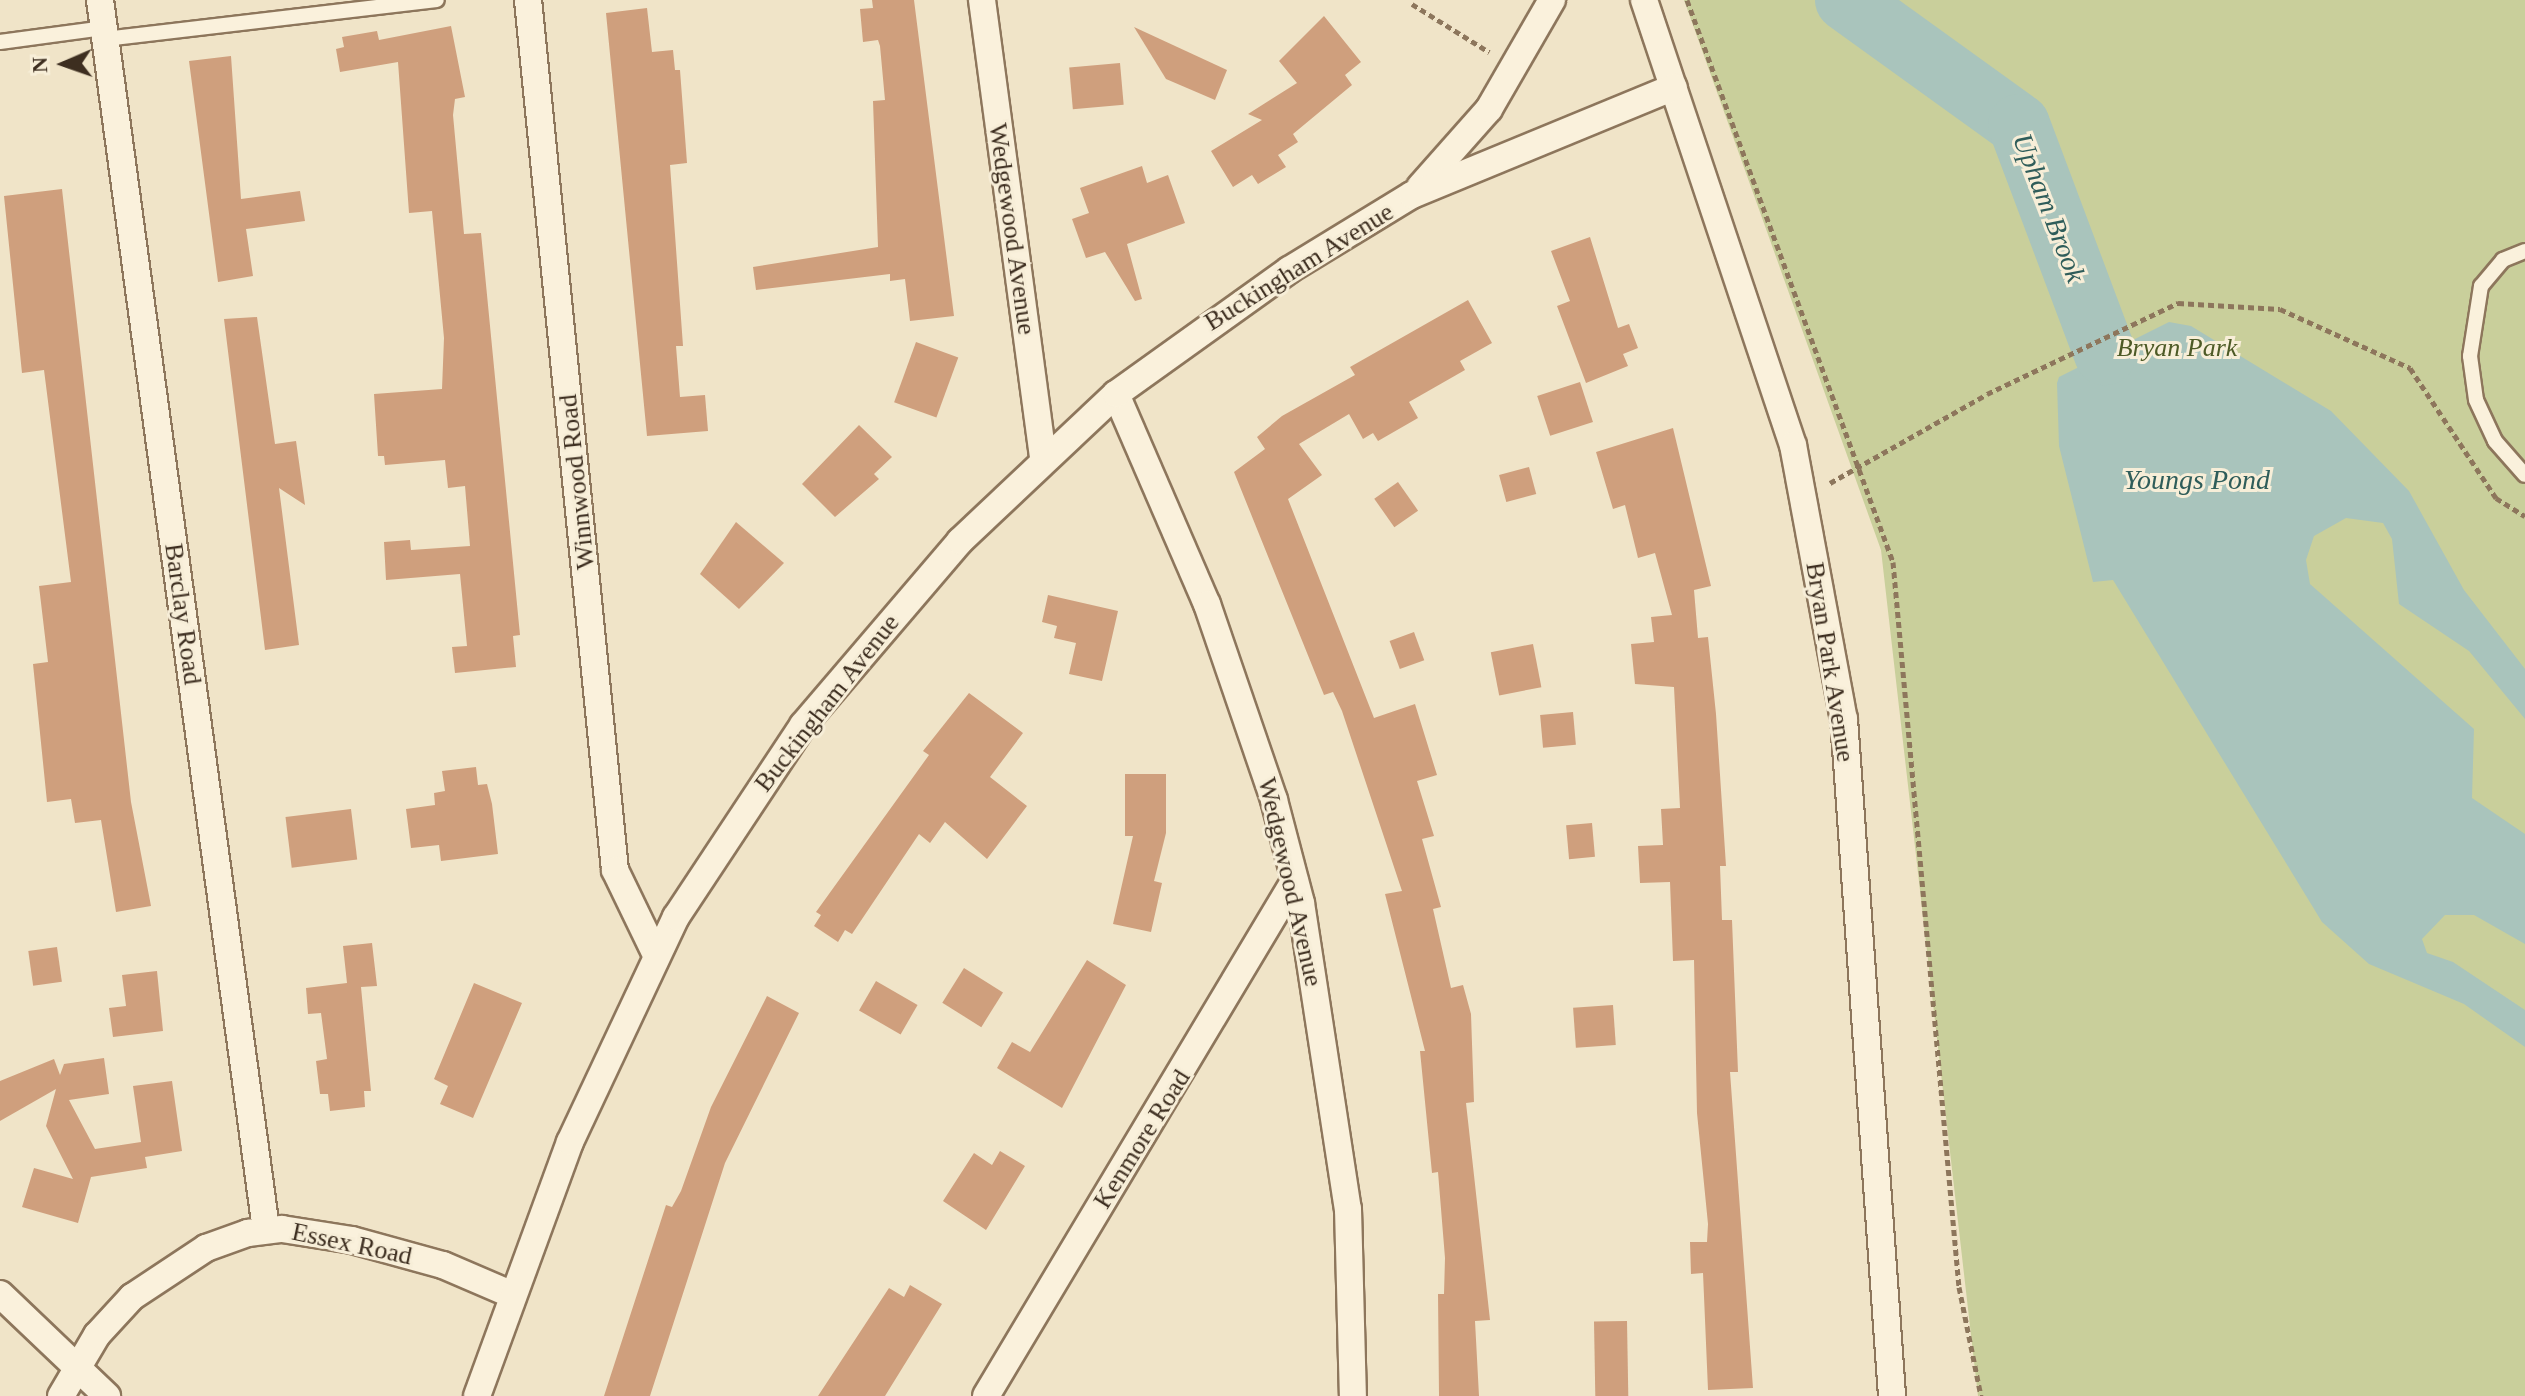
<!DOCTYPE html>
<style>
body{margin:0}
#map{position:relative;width:2525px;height:1396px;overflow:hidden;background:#f0e4c8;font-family:"Times New Roman",serif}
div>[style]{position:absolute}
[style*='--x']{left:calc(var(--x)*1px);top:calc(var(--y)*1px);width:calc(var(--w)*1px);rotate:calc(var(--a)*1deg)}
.green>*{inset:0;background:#c9cf9b}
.water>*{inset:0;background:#a9c4bc}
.river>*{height:62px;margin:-31px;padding:0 31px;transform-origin:31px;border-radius:31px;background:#a9c4bc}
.building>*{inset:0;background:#cf9f7d;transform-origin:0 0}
.path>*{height:5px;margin-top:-2.5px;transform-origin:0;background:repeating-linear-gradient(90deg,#8d765c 0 6px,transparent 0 10px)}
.roads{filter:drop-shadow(2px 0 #8d765c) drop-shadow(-2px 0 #8d765c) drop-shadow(0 2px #8d765c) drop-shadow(0 -2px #8d765c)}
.service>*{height:14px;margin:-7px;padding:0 7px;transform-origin:7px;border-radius:7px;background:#faf1dc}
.minor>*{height:26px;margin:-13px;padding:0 13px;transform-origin:13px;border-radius:13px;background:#faf1dc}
span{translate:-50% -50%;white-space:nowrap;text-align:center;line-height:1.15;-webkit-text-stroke:6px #f7eed8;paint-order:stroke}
.street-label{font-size:26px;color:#3d2e20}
.park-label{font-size:26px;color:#4d5a26;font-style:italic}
.water-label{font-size:28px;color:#2f5d5a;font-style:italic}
.north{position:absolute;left:24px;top:24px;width:80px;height:80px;-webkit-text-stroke:6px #f7eed8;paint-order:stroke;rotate:268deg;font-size:22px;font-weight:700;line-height:32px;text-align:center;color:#3d2e20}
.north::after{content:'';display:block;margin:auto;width:28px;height:36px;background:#3d2e20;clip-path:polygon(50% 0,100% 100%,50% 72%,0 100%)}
</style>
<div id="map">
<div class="green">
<i style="clip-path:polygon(1684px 0,2525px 0,2525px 1396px,1978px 1396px,1881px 550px)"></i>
</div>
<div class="water">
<i style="clip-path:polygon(2169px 322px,2191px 326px,2331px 411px,2409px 491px,2464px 590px,2525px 669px,2525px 719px,2469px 651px,2399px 604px,2392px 539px,2383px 523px,2346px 518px,2314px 536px,2306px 560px,2310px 584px,2474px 729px,2472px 798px,2525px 834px,2525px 944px,2474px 915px,2445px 915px,2422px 939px,2427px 953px,2453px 962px,2525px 1010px,2525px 1047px,2464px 1004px,2369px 964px,2322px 922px,2113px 580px,2093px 582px,2059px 446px,2057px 383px,2059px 377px)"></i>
</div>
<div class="river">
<i style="--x:1846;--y:0;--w:213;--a:35.8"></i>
<i style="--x:2019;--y:125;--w:245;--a:69.4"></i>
</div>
<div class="building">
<i style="clip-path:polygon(872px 0,914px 0,954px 316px,910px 321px,905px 279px,890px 281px,890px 274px,756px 290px,753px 267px,878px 247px,873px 101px,885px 100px,880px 46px,878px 40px,863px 42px,860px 9px,873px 8px)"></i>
<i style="clip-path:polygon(647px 8px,652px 52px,673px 50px,675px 70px,680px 70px,687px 163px,670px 165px,683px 346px,676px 346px,680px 397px,705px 395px,708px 431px,647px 436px,606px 13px)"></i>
<i style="clip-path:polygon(1324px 16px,1361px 62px,1345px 75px,1352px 85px,1293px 134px,1298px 142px,1278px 155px,1286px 167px,1258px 184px,1252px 175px,1233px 187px,1211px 151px,1262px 120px,1248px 114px,1297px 83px,1279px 61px)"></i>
<i style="clip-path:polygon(451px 26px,465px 97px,455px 99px,453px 115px,464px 234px,481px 233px,520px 635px,513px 636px,516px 667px,455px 673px,452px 647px,467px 646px,460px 574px,386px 580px,384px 542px,410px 540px,411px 550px,470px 546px,465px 486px,448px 488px,445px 460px,385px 465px,384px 456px,378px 456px,374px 394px,442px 389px,444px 338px,432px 211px,409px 213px,398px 62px,340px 72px,336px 49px,344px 47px,342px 37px,377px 31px,379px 40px)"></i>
<i style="clip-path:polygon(1134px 27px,1227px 70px,1215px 100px,1166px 79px)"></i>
<i style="clip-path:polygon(231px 56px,241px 199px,300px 191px,305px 221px,246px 229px,253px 276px,218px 282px,189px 61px)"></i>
<i style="left:1120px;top:63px;width:42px;height:51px;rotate:85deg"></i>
<i style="clip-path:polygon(1142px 166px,1147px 183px,1168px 175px,1185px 223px,1127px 244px,1142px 299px,1135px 301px,1105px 252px,1086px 258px,1072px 219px,1089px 213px,1080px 188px)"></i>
<i style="clip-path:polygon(62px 189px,131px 802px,151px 906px,116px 912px,101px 820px,75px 823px,71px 799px,47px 802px,33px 664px,48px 662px,39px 586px,71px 582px,44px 370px,22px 373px,4px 196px)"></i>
<i style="clip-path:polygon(1590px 237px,1618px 328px,1629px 324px,1638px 348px,1623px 354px,1628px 366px,1586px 383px,1557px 306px,1570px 301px,1551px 251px)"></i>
<i style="clip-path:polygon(1468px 300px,1492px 343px,1460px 361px,1465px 370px,1409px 402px,1418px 418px,1378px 441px,1373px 433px,1363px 439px,1349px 414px,1299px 444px,1322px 475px,1288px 499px,1374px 718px,1415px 704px,1437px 775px,1417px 781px,1434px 836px,1422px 839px,1441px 907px,1433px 909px,1451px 988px,1463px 985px,1471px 1014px,1474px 1102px,1466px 1103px,1490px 1320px,1475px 1321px,1479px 1396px,1439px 1396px,1438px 1294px,1444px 1294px,1445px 1258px,1438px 1172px,1432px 1173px,1420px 1051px,1425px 1051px,1385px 894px,1402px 891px,1342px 711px,1333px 692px,1324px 695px,1234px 472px,1265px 449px,1257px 437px,1282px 416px,1355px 375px,1350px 367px)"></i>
<i style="clip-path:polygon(257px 317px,275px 444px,296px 441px,305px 505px,279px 488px,299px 645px,265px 650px,224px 319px)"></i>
<i style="left:916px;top:342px;width:45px;height:64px;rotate:20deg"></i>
<i style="left:1580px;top:382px;width:42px;height:45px;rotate:72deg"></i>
<i style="clip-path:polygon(859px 425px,892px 457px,874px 474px,879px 479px,835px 517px,802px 484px)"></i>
<i style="clip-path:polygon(1673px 428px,1711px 586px,1694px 590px,1698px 638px,1708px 637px,1716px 714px,1726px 866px,1720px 866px,1722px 920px,1732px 920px,1738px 1072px,1730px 1072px,1753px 1388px,1708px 1390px,1703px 1273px,1691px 1274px,1690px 1242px,1707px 1242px,1708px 1224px,1697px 1113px,1694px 960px,1673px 961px,1670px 882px,1640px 883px,1638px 846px,1663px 845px,1661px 809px,1680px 808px,1674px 687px,1635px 684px,1631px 644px,1654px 642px,1651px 617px,1672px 615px,1655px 553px,1638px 558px,1625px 505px,1613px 509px,1596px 452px)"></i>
<i style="left:1529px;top:467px;width:28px;height:31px;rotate:75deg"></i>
<i style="left:1398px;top:482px;width:35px;height:29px;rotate:55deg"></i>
<i style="clip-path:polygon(736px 522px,784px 563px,739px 609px,700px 574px)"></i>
<i style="clip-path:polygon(1048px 595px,1118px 611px,1102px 681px,1069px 674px,1076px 643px,1054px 638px,1057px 626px,1042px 622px)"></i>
<i style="left:1414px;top:632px;width:30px;height:26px;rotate:70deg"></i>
<i style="left:1533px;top:644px;width:44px;height:43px;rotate:79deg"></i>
<i style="clip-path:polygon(969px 693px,1023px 733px,990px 777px,1027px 806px,987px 859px,945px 822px,930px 843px,919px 834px,852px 934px,845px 930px,838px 942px,814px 926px,821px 915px,816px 912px,929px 755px,923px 751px)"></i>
<i style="left:1573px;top:712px;width:33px;height:33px;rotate:85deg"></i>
<i style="clip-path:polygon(476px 767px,478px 785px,487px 784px,492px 804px,498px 854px,441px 861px,439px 845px,411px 848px,406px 809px,435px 805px,434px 793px,445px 791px,442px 771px)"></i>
<i style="clip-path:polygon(1125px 774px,1166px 774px,1166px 833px,1154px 881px,1162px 883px,1151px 932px,1113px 924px,1133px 836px,1125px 836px)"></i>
<i style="left:351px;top:809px;width:51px;height:66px;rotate:83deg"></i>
<i style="left:1592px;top:823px;width:34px;height:26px;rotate:85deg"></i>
<i style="clip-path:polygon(372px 943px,377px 986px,361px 987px,371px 1091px,364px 1091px,365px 1107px,330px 1111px,328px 1094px,320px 1094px,316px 1061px,327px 1059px,321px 1013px,308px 1014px,306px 988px,347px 983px,343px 946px)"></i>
<i style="left:57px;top:947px;width:35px;height:29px;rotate:82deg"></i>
<i style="clip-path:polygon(1087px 960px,1126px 985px,1062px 1108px,997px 1068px,1012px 1042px,1030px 1052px)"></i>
<i style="left:964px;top:968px;width:46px;height:41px;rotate:32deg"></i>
<i style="clip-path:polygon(157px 971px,163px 1031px,113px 1037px,109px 1008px,126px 1006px,122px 975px)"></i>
<i style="left:876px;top:981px;width:48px;height:34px;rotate:30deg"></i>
<i style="clip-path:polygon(474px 983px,522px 1003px,473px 1118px,440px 1104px,448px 1086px,434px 1079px)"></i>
<i style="clip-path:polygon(767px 996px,799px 1013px,725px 1163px,650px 1396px,604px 1396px,666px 1205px,672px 1207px,681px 1191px,711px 1107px)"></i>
<i style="left:1613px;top:1005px;width:40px;height:40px;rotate:86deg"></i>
<i style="clip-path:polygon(104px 1058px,109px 1094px,69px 1100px,95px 1149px,141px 1142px,133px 1086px,172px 1081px,182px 1151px,145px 1157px,147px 1168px,91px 1177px,78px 1223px,22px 1207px,34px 1168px,73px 1179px,46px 1126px,56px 1089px,0 1121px,0 1081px,54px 1059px,60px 1075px,64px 1064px)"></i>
<i style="clip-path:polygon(1000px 1151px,1025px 1166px,986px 1230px,943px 1201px,974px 1153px,992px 1165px)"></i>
<i style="clip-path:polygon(910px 1285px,942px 1304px,885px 1396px,818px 1396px,889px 1288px,904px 1297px)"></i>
<i style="left:1627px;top:1321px;width:75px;height:33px;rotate:89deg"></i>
</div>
<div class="path">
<i style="--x:1687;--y:0;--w:599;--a:69.87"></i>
<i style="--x:1893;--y:562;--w:728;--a:84.8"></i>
<i style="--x:1959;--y:1287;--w:111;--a:78.6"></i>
<i style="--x:1412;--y:4;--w:91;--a:31.9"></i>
<i style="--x:1830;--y:483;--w:180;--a:-29.5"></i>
<i style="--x:1987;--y:394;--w:212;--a:-25.5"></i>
<i style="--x:2178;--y:303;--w:102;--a:3.4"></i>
<i style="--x:2280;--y:309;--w:143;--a:24.4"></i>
<i style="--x:2410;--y:368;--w:156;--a:56.5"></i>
<i style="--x:2496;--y:498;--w:34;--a:32"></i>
</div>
<div class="roads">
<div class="service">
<i style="--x:105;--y:39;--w:334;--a:-6.7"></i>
<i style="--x:0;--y:42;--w:104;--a:-7.7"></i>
<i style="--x:2525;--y:251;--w:24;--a:158"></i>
<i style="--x:2503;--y:260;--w:34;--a:130"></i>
<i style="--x:2481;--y:286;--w:71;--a:98.9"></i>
<i style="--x:2470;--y:356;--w:44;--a:82.2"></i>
<i style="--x:2476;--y:400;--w:45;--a:65.1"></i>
<i style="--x:2495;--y:441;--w:45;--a:48.6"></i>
</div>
<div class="minor">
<i style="--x:100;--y:0;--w:1240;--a:82.31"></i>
<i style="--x:528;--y:0;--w:874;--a:84.29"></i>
<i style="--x:615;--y:870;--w:94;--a:64.2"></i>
<i style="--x:982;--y:0;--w:462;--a:82.4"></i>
<i style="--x:1644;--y:0;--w:469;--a:71.5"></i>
<i style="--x:1793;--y:445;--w:279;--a:79.5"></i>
<i style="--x:1844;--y:719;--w:679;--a:85.94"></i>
<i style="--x:1420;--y:187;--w:104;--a:-48.5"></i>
<i style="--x:1489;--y:109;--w:126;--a:-60"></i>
<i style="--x:1116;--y:394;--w:229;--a:66.6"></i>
<i style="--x:1207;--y:604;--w:207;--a:71.1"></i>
<i style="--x:1274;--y:800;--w:106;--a:75.3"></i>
<i style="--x:1301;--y:903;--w:310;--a:81.3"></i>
<i style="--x:1348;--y:1209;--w:187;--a:88.5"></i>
<i style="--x:0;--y:1294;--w:148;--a:43.6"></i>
<i style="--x:61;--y:1396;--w:71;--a:-59.5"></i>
<i style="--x:97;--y:1335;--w:52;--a:-47.4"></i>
<i style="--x:132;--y:1297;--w:89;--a:-33.5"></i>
<i style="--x:206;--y:1248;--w:45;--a:-19.7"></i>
<i style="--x:248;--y:1233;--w:34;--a:-7"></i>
<i style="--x:282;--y:1229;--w:71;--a:8.9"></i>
<i style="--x:352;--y:1240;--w:94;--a:15.4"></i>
<i style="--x:443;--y:1265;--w:76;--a:23.2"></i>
<i style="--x:477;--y:1396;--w:270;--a:-69.9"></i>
<i style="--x:570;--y:1142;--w:249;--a:-64.8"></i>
<i style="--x:676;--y:917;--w:230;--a:-56.5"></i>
<i style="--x:803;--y:725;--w:242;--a:-49.5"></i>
<i style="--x:960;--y:541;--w:214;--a:-43.3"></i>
<i style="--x:1116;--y:394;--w:213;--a:-35.6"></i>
<i style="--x:1289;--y:270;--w:144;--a:-31.4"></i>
<i style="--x:1412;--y:195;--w:283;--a:-22.4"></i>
<i style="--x:986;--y:1396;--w:601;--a:-59.09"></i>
</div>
</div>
<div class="street-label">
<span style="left:1012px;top:229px;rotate:82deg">Wedgewood Avenue</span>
<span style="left:1299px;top:267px;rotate:-32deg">Buckingham Avenue</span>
<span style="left:577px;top:482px;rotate:-96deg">Winnwood Road</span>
<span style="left:183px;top:614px;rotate:82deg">Barclay Road</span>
<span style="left:1830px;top:662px;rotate:81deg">Bryan Park Avenue</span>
<span style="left:827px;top:703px;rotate:-52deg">Buckingham Avenue</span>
<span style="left:1290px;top:882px;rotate:77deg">Wedgewood Avenue</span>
<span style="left:1142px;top:1139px;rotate:-58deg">Kenmore Road</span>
<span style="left:352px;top:1244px;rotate:12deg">Essex Road</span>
</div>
<div class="park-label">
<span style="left:2177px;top:348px">Bryan Park</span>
</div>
<div class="water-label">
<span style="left:2049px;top:208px;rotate:69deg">Upham Brook</span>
<span style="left:2197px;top:480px">Youngs Pond</span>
</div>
<div class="north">N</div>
</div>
